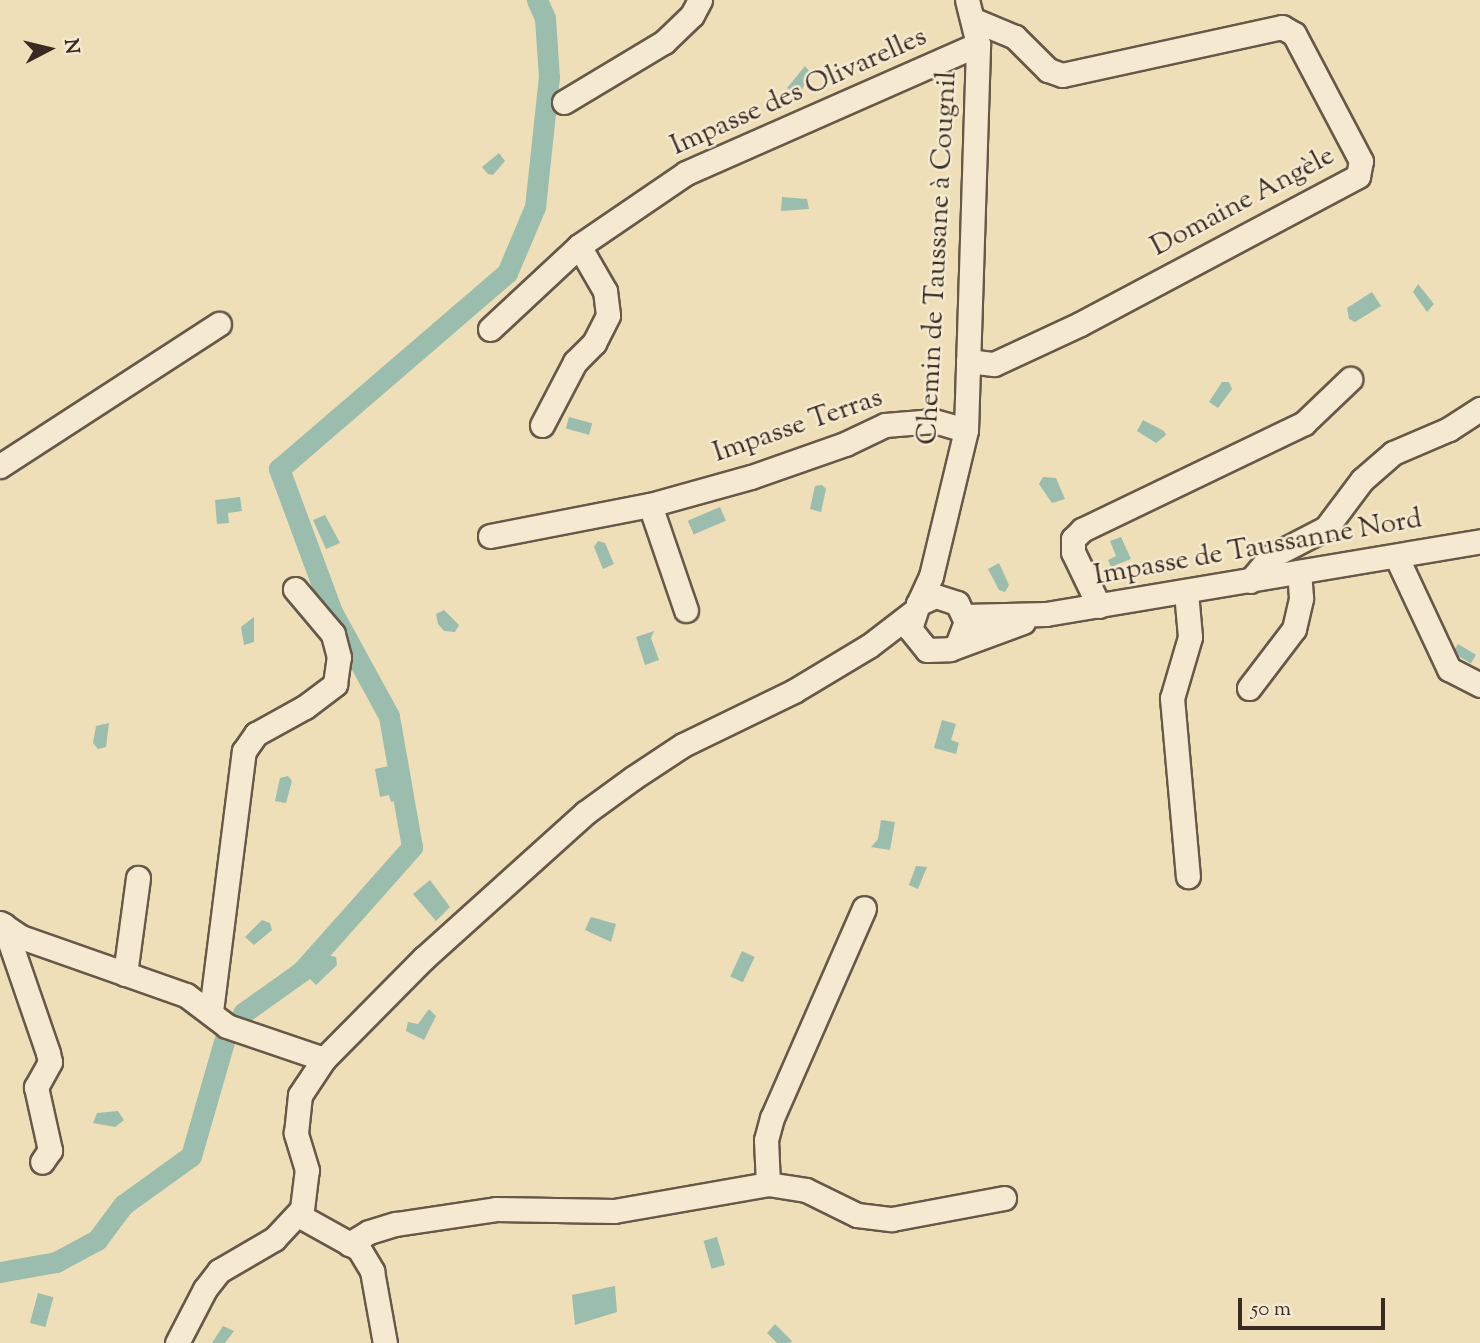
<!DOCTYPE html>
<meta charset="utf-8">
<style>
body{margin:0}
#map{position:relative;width:1480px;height:1343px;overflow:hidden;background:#efdfb8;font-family:"Sorts Mill Goudy",serif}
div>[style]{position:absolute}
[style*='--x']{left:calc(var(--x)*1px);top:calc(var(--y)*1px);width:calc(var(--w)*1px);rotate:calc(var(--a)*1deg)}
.water>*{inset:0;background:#9abdad;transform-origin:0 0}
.canal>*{height:21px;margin:-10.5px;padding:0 10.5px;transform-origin:10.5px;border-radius:10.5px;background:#9abdad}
.roads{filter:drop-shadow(2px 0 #675848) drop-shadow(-2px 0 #675848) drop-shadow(0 2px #675848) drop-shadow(0 -2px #675848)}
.street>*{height:23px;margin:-11.5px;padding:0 11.5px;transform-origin:11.5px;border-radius:11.5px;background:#f5ead1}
span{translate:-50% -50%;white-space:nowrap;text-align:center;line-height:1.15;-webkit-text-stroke:5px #f5ead1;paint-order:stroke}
.street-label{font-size:28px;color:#3a2b22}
.north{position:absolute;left:14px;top:14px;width:70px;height:70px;-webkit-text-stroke:5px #f5ead1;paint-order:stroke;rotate:83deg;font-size:19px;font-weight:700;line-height:28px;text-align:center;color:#3a2b22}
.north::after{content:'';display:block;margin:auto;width:24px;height:32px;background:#3a2b22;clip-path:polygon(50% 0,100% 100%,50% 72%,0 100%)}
.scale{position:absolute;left:1238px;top:1298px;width:147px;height:32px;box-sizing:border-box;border:4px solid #3a2b22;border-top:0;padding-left:9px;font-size:21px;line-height:24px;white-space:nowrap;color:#3a2b22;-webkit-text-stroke:5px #f5ead1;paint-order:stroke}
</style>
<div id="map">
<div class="water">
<i style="clip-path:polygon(805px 66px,812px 74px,798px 95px,787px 88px)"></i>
<i style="clip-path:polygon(499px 153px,505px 161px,493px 175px,488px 174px,482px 167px)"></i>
<i style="clip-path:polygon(782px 197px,807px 199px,809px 209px,781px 211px)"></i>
<i style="clip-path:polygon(1418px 284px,1434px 304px,1427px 312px,1413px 292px)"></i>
<i style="clip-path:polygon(1372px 292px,1381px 306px,1355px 322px,1349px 319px,1347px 308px)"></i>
<i style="clip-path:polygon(1222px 382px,1229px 382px,1232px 389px,1218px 408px,1209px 402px)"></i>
<i style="left:569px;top:417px;width:24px;height:12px;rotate:15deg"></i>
<i style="clip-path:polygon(1143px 420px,1164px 431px,1166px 435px,1156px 443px,1137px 431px)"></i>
<i style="clip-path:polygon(1043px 477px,1056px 478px,1065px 499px,1052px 503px,1039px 484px)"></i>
<i style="clip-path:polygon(822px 485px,826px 489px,821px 512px,810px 509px,815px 486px)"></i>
<i style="clip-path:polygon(240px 497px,242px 511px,228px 513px,229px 523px,217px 524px,215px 500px)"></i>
<i style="left:720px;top:507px;width:15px;height:35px;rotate:67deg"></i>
<i style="clip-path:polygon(325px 515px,340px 543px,326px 549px,313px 520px)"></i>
<i style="clip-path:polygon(1121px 537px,1131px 559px,1111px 567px,1108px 560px,1116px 556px,1110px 541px)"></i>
<i style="clip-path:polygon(598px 541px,605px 543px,614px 564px,603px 569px,594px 547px)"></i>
<i style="clip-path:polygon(999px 563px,1009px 585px,1005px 592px,999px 590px,988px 569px)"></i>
<i style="clip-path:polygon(444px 610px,459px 625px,455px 632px,444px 631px,438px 624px,436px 614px)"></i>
<i style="clip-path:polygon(254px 617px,254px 642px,244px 645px,241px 627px)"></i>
<i style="clip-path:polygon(654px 631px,651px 638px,659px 660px,645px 665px,636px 637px)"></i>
<i style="left:1458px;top:644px;width:21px;height:10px;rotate:31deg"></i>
<i style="clip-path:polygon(942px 720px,956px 724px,951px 740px,959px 743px,956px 754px,934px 748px)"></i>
<i style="clip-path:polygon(109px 723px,106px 747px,98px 749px,93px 743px,96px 726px)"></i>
<i style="clip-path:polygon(389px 766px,395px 801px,391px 802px,389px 795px,380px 797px,375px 769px)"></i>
<i style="clip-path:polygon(288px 776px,292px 781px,286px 803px,275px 801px,280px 778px)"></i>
<i style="clip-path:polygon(881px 820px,895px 822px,890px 850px,871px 847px,878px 839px)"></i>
<i style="clip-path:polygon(916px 866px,927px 867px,918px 889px,909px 885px)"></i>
<i style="clip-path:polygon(430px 880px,450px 907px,436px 921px,413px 894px)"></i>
<i style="clip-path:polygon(591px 917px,616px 924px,611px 942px,585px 930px)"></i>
<i style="clip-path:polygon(262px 920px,270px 923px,272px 930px,254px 945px,245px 937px)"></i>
<i style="left:742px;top:951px;width:14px;height:28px;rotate:25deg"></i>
<i style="clip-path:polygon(327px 955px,336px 957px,337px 965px,316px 985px,306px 975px)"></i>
<i style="clip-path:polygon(429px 1009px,436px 1016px,424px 1040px,406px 1031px,408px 1022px,418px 1024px)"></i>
<i style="clip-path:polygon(118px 1111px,124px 1120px,115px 1127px,93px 1123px,97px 1113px)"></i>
<i style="left:717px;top:1237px;width:29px;height:14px;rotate:74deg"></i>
<i style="clip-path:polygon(615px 1286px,617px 1312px,575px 1325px,572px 1295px)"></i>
<i style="left:38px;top:1293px;width:16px;height:31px;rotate:15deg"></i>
<i style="clip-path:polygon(775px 1324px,792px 1341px,790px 1343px,777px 1343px,767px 1333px)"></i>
<i style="clip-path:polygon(223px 1326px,234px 1331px,225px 1343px,212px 1343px)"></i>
</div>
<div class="canal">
<i style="--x:243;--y:1013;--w:72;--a:-35.4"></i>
<i style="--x:302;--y:971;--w:166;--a:-48.4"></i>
<i style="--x:412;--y:847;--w:133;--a:-100"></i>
<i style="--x:389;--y:716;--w:119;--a:-118.7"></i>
<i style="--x:332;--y:612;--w:153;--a:-110.3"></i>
<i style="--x:279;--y:469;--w:301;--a:-40.7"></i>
<i style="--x:507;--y:273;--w:72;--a:-67"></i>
<i style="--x:535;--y:207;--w:131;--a:-83.9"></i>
<i style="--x:549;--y:77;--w:59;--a:-93.9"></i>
<i style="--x:545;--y:18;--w:20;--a:-114"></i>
<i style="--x:0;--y:1272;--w:57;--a:-10.1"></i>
<i style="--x:56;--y:1262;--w:47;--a:-28.2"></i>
<i style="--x:97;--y:1240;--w:44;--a:-53.4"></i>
<i style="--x:123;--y:1205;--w:84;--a:-35.8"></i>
<i style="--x:191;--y:1156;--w:119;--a:-73.9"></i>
</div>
<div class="roads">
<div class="street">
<i style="--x:564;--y:102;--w:117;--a:-31"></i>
<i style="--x:664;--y:42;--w:39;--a:-44"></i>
<i style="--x:692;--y:15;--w:17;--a:-62"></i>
<i style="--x:490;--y:329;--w:122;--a:-43"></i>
<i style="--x:579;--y:246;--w:130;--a:-34.3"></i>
<i style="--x:686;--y:173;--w:319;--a:-23.8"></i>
<i style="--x:968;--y:361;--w:26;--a:7"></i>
<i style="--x:994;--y:364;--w:95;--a:-24.9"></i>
<i style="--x:1080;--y:324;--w:315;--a:-28"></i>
<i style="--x:1358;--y:176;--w:15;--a:-79"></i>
<i style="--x:1361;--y:161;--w:144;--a:-117.8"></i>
<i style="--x:1294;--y:34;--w:14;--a:-150"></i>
<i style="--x:1282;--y:27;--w:225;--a:167.7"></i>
<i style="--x:1062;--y:75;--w:15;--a:-160"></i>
<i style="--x:1048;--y:70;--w:47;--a:-135"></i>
<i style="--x:1015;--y:37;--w:44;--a:-157.5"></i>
<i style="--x:542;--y:425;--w:71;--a:-62.4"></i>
<i style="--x:575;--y:362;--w:27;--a:-45"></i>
<i style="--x:594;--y:343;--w:31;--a:-63"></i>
<i style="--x:608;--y:315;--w:24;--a:-97"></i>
<i style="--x:605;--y:291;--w:52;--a:-120"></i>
<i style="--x:0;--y:466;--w:261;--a:-33"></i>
<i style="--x:650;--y:505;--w:111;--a:71.1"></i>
<i style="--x:490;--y:536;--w:163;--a:-11"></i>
<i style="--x:650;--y:505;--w:105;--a:-15.5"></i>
<i style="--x:751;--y:477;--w:100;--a:-19.3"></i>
<i style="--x:845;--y:444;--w:44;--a:-25.4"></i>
<i style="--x:885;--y:425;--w:49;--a:-4.7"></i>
<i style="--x:934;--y:421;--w:33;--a:16"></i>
<i style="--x:1396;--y:556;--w:125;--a:64.9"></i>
<i style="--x:1449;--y:669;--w:35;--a:27"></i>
<i style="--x:1250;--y:581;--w:31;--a:-50"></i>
<i style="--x:1270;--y:557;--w:63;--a:-27.4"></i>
<i style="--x:1326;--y:528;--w:60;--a:-53.1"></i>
<i style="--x:1362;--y:480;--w:41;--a:-41.1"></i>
<i style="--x:1393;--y:453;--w:61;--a:-23.2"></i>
<i style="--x:1449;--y:429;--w:37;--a:-33"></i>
<i style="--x:1186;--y:592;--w:45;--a:84.9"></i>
<i style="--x:1190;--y:637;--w:64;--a:106.4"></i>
<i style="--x:1172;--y:698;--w:179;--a:84.9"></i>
<i style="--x:918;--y:604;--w:31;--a:-65"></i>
<i style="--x:931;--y:576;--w:150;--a:-76.5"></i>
<i style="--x:966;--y:430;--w:386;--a:-88.2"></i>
<i style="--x:978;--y:44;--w:45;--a:-104"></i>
<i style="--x:1099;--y:606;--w:60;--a:-115.7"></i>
<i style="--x:1073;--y:552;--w:13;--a:-90"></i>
<i style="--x:1073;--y:539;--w:13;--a:-45"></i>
<i style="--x:1082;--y:530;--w:246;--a:-25.7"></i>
<i style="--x:1304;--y:423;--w:64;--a:-43.7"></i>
<i style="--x:965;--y:616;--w:81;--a:-1.4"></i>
<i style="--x:1046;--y:614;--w:440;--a:-9.5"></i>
<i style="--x:957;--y:645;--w:25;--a:-69"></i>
<i style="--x:966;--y:622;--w:21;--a:-115"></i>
<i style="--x:957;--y:603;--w:23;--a:-162"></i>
<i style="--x:935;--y:596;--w:19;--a:155"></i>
<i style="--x:918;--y:604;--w:26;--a:108"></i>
<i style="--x:910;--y:629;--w:27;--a:51"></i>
<i style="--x:927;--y:650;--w:23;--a:-2"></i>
<i style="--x:950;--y:649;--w:78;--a:-20.3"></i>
<i style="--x:1249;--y:688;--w:74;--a:-52.7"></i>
<i style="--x:1294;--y:629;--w:32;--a:-77"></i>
<i style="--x:1301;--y:598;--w:26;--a:-94"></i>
<i style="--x:0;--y:923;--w:25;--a:34"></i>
<i style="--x:21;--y:937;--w:175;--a:19.4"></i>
<i style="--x:186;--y:995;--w:51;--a:37.1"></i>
<i style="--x:227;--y:1026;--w:102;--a:18.8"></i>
<i style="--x:4;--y:925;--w:135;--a:71"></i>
<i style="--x:48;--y:1053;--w:9;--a:77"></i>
<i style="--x:50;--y:1062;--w:29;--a:119"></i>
<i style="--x:36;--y:1087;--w:65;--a:77.5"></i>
<i style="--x:50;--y:1150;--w:14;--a:124"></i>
<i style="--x:125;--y:974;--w:97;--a:-82.3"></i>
<i style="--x:211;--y:1011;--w:262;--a:-82.8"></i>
<i style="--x:244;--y:751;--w:21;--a:-55"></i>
<i style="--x:256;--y:734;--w:56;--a:-28.9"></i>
<i style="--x:305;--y:707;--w:38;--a:-37"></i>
<i style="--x:335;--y:684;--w:27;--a:-82"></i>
<i style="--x:339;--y:657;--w:24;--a:-105"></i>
<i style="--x:333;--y:634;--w:59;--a:-130.2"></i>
<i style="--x:768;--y:1184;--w:44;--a:-92.6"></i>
<i style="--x:766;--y:1140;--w:23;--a:-75"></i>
<i style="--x:772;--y:1118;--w:229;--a:-66.3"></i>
<i style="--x:298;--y:1215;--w:70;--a:29.1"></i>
<i style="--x:359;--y:1249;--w:26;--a:59"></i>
<i style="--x:372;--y:1271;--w:73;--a:79.8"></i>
<i style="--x:349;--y:1244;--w:23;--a:-31"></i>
<i style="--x:369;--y:1232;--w:28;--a:-17"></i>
<i style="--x:396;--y:1224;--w:101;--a:-8.5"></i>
<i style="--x:496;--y:1209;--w:118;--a:1"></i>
<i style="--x:614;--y:1211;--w:156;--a:-9.9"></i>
<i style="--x:768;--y:1184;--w:38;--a:9"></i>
<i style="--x:806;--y:1190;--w:57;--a:26.1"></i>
<i style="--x:857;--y:1215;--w:35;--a:7"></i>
<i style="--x:892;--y:1219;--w:114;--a:-10.6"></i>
<i style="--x:177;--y:1343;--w:61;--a:-62.6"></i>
<i style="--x:205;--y:1289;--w:23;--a:-52"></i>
<i style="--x:219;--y:1271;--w:64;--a:-30.2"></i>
<i style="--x:274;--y:1239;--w:41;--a:-47"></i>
<i style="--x:302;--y:1209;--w:39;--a:-83"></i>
<i style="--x:307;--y:1170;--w:39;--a:-107"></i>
<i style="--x:296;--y:1133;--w:38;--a:-84"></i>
<i style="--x:300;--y:1095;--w:43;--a:-56.3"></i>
<i style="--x:324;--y:1059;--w:142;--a:-45.3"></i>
<i style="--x:424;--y:958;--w:217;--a:-42"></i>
<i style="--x:585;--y:813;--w:59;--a:-36.1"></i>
<i style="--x:633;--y:778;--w:60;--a:-33.4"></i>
<i style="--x:683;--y:745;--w:123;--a:-25.9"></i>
<i style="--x:794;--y:691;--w:87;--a:-31"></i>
<i style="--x:869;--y:646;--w:54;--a:-37.5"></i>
</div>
</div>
<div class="street-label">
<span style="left:799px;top:92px;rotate:-24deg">Impasse des Olivarelles</span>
<span style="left:1243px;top:202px;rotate:-28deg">Domaine Angèle</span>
<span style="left:938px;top:258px;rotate:-87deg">Chemin de Taussane à Cougnil</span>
<span style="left:798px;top:426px;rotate:-19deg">Impasse Terras</span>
<span style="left:1258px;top:548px;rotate:-10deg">Impasse de Taussanne Nord</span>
</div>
<div class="north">N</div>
<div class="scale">50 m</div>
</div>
